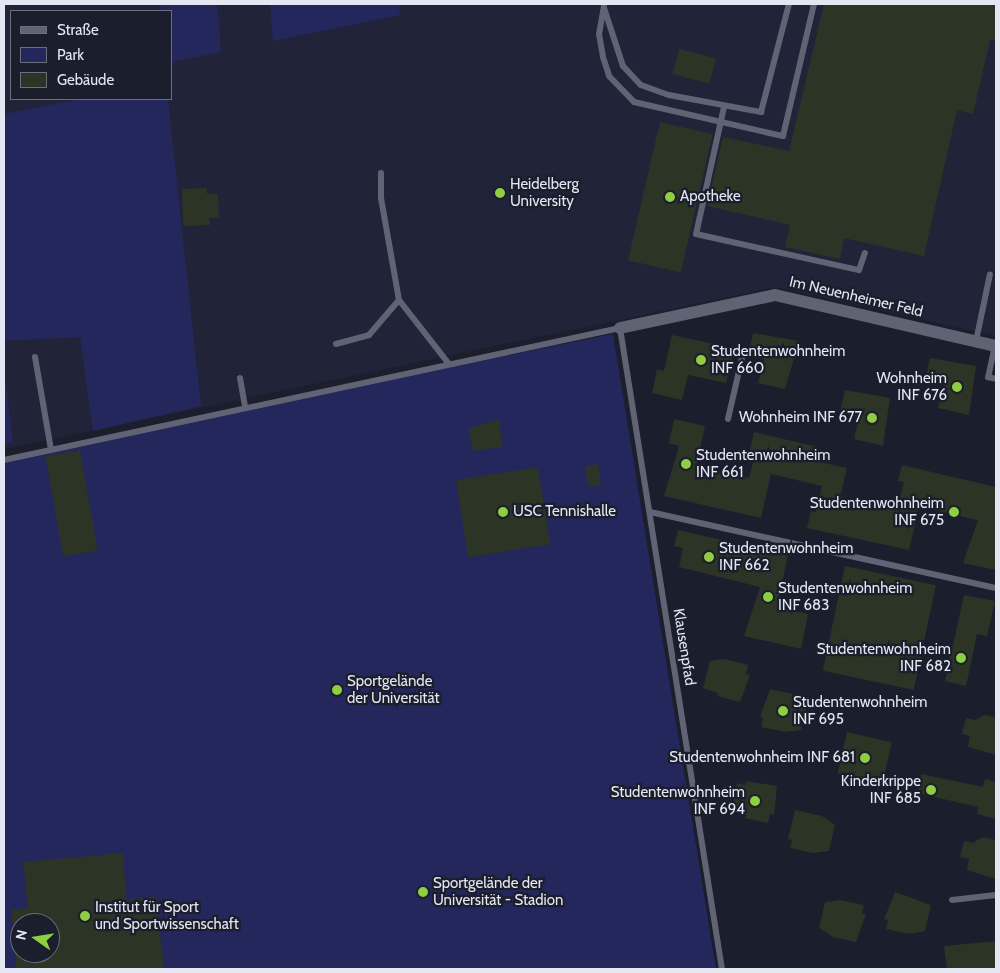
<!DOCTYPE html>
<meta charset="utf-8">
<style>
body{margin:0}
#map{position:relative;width:1000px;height:973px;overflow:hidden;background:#1b1e2c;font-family:Cabin,sans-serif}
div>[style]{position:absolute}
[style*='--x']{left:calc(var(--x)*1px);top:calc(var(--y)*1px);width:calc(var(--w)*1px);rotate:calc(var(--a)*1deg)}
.built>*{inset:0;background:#212438}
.green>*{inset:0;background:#24275c}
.building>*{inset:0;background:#2c3425;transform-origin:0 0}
.service>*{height:6px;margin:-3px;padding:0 3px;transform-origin:3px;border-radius:3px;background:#606374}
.minor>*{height:12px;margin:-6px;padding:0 6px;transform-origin:6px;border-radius:6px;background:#606374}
.dots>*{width:14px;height:14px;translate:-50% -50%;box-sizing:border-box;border:2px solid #1b1e2c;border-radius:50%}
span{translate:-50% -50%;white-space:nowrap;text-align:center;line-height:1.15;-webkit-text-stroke:4.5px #1b1e2c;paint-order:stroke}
.poi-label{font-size:15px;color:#e4e7f1}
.left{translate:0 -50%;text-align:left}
.right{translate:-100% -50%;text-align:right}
.street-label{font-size:15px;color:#e4e7f1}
.frame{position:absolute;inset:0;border:5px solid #e4e7f1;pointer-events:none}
.legend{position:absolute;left:10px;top:10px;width:162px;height:90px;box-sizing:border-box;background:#1b1e2c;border:1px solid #6b6e7b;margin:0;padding:6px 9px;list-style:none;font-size:15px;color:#e4e7f1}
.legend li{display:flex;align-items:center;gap:10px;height:25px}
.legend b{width:25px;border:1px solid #6b6e7b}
.north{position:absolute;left:10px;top:913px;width:50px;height:50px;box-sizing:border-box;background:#1b1e2c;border:1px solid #6b6e7b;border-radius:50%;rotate:283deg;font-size:14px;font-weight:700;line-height:20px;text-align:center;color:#e4e7f1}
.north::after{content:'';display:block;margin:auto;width:18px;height:22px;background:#8fcd42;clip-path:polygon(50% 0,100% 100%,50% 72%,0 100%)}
</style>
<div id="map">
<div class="built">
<i style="clip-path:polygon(evenodd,4px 4px,996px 4px,996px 336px,776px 287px,4px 449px,4px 4px,11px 11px,171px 11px,171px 99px,11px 99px,11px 11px)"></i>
</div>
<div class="green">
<i style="clip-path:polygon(159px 4px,217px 4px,221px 52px,171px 62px,171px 11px,159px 11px)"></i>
<i style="clip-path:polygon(270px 4px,399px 4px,400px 15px,273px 41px)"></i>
<i style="clip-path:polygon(81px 99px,168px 99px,201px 406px,93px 431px,80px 337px,4px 341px,4px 114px)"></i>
<i style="clip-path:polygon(evenodd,613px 334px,716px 969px,4px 969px,4px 458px,613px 334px,20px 923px,50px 923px,50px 953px,20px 953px,20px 923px)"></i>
<i style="clip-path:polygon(4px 368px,13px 442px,4px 444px)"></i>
</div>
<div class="building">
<i style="clip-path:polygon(824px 4px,996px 4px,996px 41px,990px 40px,973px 114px,957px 110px,924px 256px,844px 238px,840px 259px,785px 247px,790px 225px,707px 206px,723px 137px,789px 151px)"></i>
<i style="left:679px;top:49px;width:38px;height:26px;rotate:14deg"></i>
<i style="left:660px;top:122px;width:54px;height:142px;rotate:13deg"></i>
<i style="clip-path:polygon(207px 188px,207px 194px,218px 194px,219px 218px,209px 218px,210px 225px,183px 226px,182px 189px)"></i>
<i style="clip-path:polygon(753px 333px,799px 341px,785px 389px,758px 383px,764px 359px,748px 356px)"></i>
<i style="clip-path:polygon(672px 335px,734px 348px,726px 383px,688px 375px,682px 400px,652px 393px,657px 369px,664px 371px)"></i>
<i style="clip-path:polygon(930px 358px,976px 366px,969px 415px,938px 408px,944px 385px,925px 381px)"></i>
<i style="clip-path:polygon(845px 390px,890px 398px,883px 446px,854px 439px,859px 417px,840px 412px)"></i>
<i style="clip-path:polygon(499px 419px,502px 447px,472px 451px,469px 428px)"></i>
<i style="clip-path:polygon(674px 419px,705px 426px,696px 466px,749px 478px,756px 451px,750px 450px,754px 432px,818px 447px,815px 461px,847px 468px,840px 497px,897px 510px,904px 482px,898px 481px,902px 465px,996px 487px,996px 570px,963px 563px,978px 520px,919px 507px,909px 550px,807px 528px,811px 511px,816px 512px,822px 486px,771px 474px,761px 518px,664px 496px,679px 446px,669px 443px)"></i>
<i style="left:80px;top:450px;width:102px;height:35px;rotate:80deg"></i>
<i style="left:598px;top:464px;width:21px;height:13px;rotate:82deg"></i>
<i style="left:538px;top:467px;width:78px;height:83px;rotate:81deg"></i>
<i style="clip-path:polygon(678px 530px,788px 555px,777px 607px,808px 614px,801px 649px,744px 636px,760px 587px,679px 567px,683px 548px,674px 546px)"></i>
<i style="left:845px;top:566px;width:93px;height:107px;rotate:12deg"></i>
<i style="clip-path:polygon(964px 595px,995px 601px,987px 636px,977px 634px,966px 686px,945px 681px)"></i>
<i style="clip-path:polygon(725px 659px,748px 665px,746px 674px,750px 675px,740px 702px,717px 696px,718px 693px,703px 688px,710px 661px)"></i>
<i style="clip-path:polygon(770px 689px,793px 694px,792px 698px,807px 703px,801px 730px,785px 732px,761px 727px,763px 718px,760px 717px)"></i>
<i style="clip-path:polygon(984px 715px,996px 717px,996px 755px,968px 747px,970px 736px,962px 734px,966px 718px,975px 720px)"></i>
<i style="left:847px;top:732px;width:46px;height:43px;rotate:13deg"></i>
<i style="clip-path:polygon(921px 774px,983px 787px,985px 779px,996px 782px,996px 819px,977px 814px,978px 807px,917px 793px)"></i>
<i style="clip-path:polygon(746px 781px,777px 786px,774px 815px,770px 814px,768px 823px,745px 818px,746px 815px,732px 809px,737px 783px,745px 785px)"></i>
<i style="clip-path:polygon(795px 810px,822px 816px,835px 825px,829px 851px,813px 853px,790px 848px,792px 840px,788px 839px)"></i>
<i style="clip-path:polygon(982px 837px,996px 840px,996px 879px,967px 870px,969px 859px,960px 857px,964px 841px,973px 843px)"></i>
<i style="clip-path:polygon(123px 853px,126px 900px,156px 896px,164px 969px,16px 969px,15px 953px,50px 953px,50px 923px,12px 923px,11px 910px,28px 908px,23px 862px)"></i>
<i style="clip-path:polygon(895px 892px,931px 905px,925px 931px,909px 934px,886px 929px,888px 920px,884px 919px)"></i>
<i style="clip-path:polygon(840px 900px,864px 905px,862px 914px,866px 914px,856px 942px,833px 937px,819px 928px,825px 902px)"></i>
<i style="clip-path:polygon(996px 941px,996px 969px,947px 969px,944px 946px)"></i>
</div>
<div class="service">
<i style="--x:604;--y:6;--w:28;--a:100"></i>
<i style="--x:599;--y:34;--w:23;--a:80"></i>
<i style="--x:603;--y:57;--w:20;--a:72"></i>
<i style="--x:609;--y:76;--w:36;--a:46"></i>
<i style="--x:634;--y:102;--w:153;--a:12.9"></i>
<i style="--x:783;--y:136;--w:136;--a:-76.8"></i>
<i style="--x:604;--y:8;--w:61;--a:71.9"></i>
<i style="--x:623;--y:66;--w:26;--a:47"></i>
<i style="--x:641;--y:85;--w:30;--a:20"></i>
<i style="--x:669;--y:95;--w:94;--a:10.5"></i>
<i style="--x:761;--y:112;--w:112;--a:-75.5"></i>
<i style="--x:724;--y:107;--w:130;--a:102.4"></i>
<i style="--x:696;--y:234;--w:167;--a:12.5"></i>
<i style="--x:859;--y:270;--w:18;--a:-71"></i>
<i style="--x:381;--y:173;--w:25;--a:90"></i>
<i style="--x:381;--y:198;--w:104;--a:80"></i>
<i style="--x:399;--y:300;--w:81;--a:52"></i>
<i style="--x:976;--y:341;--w:68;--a:-78.2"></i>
<i style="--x:336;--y:344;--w:34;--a:-15"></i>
<i style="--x:369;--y:335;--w:46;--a:-49.4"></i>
<i style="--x:995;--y:345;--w:33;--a:102"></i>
<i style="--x:988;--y:377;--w:8;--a:14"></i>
<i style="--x:35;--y:357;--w:94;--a:80.2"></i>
<i style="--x:240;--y:378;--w:29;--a:80"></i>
<i style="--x:728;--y:419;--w:63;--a:-77.1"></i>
<i style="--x:4;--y:460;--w:630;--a:-12.09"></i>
<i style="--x:620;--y:328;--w:649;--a:80.96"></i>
<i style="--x:650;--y:512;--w:354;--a:12.4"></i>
<i style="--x:689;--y:759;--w:31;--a:-2"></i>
<i style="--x:952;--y:900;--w:44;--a:-6.5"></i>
</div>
<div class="minor">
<i style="--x:620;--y:328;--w:158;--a:-12"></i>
<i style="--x:775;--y:295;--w:227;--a:13"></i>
</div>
<div class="dots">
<i style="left:500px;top:193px;background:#8fcd42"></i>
<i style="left:670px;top:197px;background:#8fcd42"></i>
<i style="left:701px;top:360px;background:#8fcd42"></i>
<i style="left:957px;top:387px;background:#8fcd42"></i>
<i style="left:872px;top:418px;background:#8fcd42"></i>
<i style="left:686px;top:464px;background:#8fcd42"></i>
<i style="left:503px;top:512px;background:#8fcd42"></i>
<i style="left:954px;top:512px;background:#8fcd42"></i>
<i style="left:709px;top:557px;background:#8fcd42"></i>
<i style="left:768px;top:597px;background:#8fcd42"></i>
<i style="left:961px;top:658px;background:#8fcd42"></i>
<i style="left:337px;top:690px;background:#8fcd42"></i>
<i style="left:783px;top:711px;background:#8fcd42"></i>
<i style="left:865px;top:758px;background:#8fcd42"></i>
<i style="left:931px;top:790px;background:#8fcd42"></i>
<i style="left:755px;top:801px;background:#8fcd42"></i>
<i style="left:423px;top:892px;background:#8fcd42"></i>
<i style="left:85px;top:916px;background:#8fcd42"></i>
</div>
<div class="poi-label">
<span class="left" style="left:510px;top:193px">Heidelberg<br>University</span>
<span class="left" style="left:680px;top:197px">Apotheke</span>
<span class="left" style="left:711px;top:360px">Studentenwohnheim<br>INF 660</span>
<span class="right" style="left:947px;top:387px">Wohnheim<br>INF 676</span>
<span class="right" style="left:862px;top:418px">Wohnheim INF 677</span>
<span class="left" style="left:696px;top:464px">Studentenwohnheim<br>INF 661</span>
<span class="right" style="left:944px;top:512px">Studentenwohnheim<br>INF 675</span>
<span class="left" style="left:513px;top:512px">USC Tennishalle</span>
<span class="left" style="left:719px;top:557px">Studentenwohnheim<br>INF 662</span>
<span class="left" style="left:778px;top:597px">Studentenwohnheim<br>INF 683</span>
<span class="right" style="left:951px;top:658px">Studentenwohnheim<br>INF 682</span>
<span class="left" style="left:347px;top:690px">Sportgelände<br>der Universität</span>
<span class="left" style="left:793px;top:711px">Studentenwohnheim<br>INF 695</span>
<span class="right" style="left:855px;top:758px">Studentenwohnheim INF 681</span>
<span class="right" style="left:921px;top:790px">Kinderkrippe<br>INF 685</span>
<span class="right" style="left:745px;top:801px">Studentenwohnheim<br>INF 694</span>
<span class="left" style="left:433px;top:892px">Sportgelände der<br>Universität - Stadion</span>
<span class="left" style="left:95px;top:916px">Institut für Sport<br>und Sportwissenschaft</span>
</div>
<div class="street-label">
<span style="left:856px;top:297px;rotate:13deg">Im Neuenheimer Feld</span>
<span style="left:684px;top:647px;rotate:81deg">Klausenpfad</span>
</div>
<div class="frame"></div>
<ul class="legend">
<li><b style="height:6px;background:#606374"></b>Straße</li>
<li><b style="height:14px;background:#24275c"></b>Park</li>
<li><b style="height:14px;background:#2c3425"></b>Gebäude</li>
</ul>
<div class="north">N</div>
</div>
